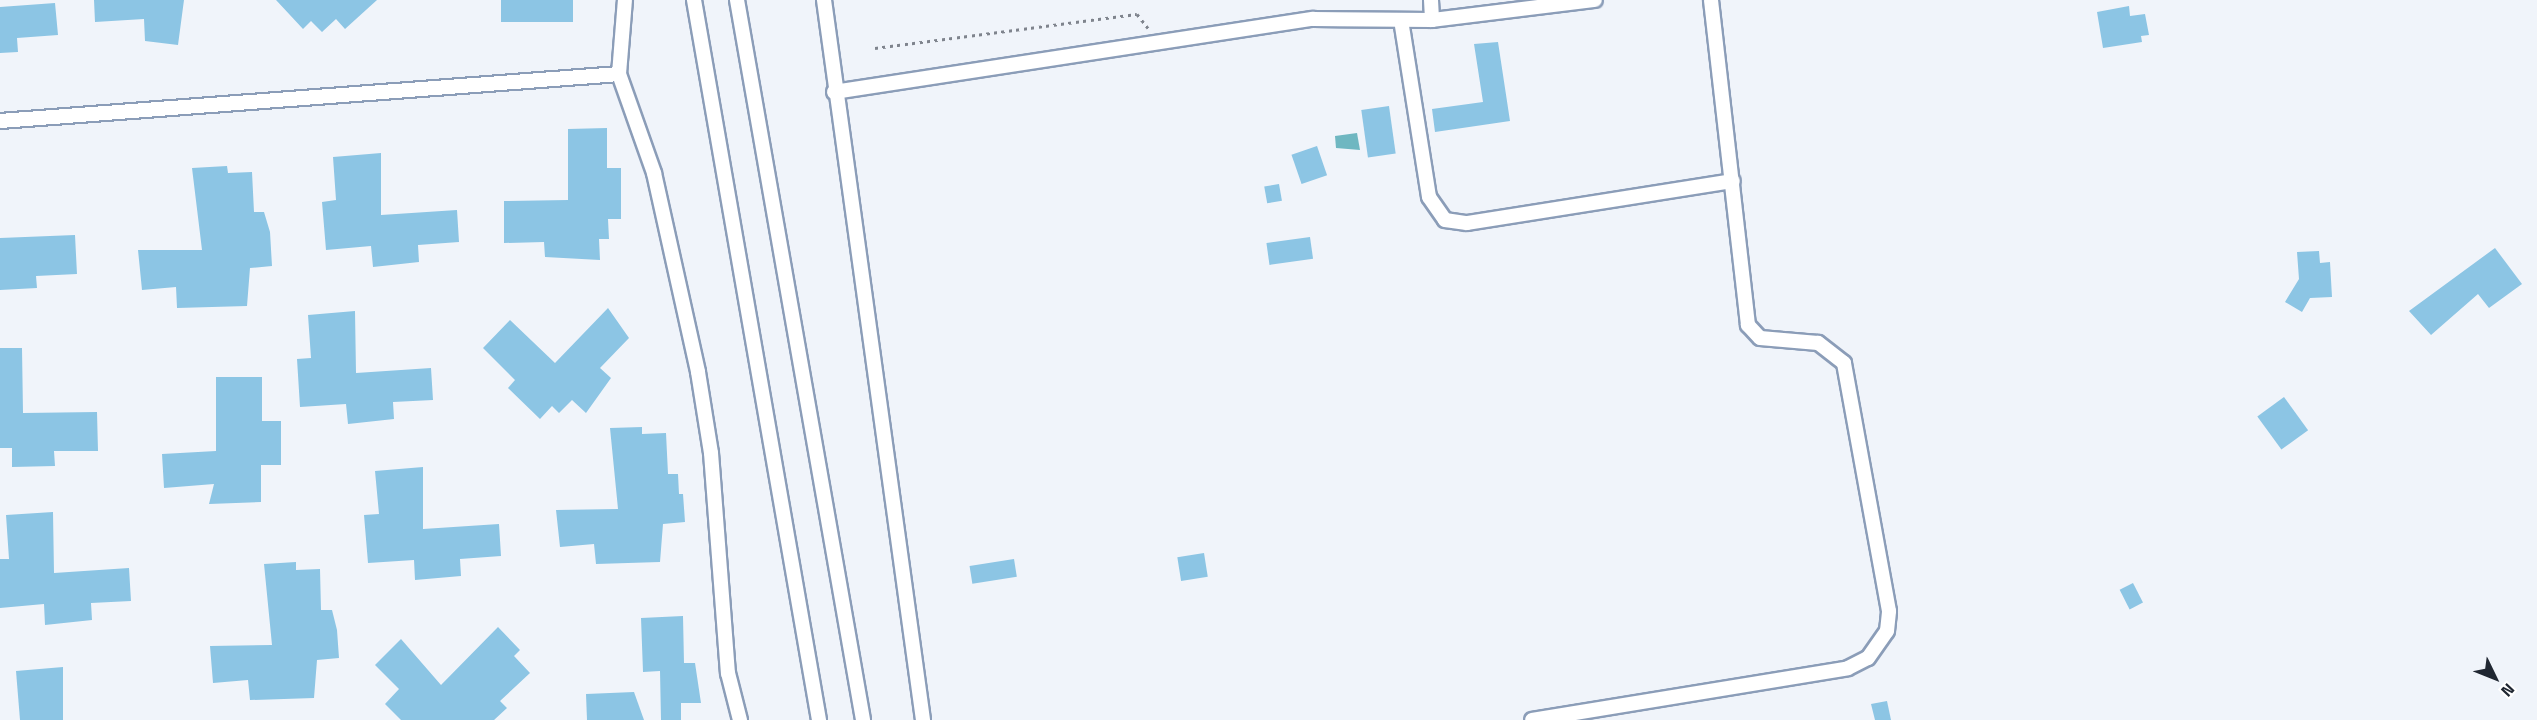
<!DOCTYPE html>
<style>
body{margin:0}
#map{position:relative;width:2537px;height:720px;overflow:hidden;background:#f0f4fa;font-family:"Titillium Web",sans-serif}
div>[style]{position:absolute}
[style*='--x']{left:calc(var(--x)*1px);top:calc(var(--y)*1px);width:calc(var(--w)*1px);rotate:calc(var(--a)*1deg)}
.water>*{inset:0;background:#6fb7c1}
.building>*{inset:0;background:#8cc5e4;transform-origin:0 0}
.path>*{height:3px;margin-top:-1.5px;transform-origin:0;background:repeating-linear-gradient(90deg,#7f848d 0 3px,transparent 0 7.5px)}
.roads{filter:drop-shadow(2px 0 #8b9db8) drop-shadow(-2px 0 #8b9db8) drop-shadow(0 2px #8b9db8) drop-shadow(0 -2px #8b9db8)}
.minor>*{height:14px;margin:-7px;padding:0 7px;transform-origin:7px;border-radius:7px;background:#fff}
span{translate:-50% -50%;white-space:nowrap;text-align:center;line-height:1.15;-webkit-text-stroke:4.5px #fff;paint-order:stroke}
.north{position:absolute;left:2465px;top:648px;width:60px;height:60px;-webkit-text-stroke:4px #fff;paint-order:stroke;rotate:133deg;font-size:16px;font-weight:700;line-height:24px;text-align:center;color:#202732}
.north::after{content:'';display:block;margin:auto;width:21px;height:27px;background:#202732;clip-path:polygon(50% 0,100% 100%,50% 72%,0 100%)}
</style>
<div id="map">
<div class="water">
<i style="clip-path:polygon(1357px 133px,1360px 150px,1336px 148px,1335px 136px)"></i>
</div>
<div class="building">
<i style="clip-path:polygon(94px 0,184px 0,178px 45px,145px 41px,144px 19px,95px 22px)"></i>
<i style="clip-path:polygon(276px 0,377px 0,345px 29px,336px 19px,322px 32px,311px 21px,303px 29px)"></i>
<i style="left:501px;top:0;width:72px;height:22px"></i>
<i style="clip-path:polygon(55px 3px,58px 35px,17px 38px,18px 52px,0 53px,0 7px)"></i>
<i style="clip-path:polygon(2129px 6px,2130px 16px,2145px 14px,2149px 35px,2141px 36px,2142px 42px,2103px 48px,2097px 12px)"></i>
<i style="clip-path:polygon(1498px 42px,1510px 121px,1435px 132px,1432px 109px,1483px 102px,1474px 44px)"></i>
<i style="left:1389px;top:106px;width:48px;height:28px;rotate:82deg"></i>
<i style="clip-path:polygon(607px 128px,607px 168px,621px 168px,621px 219px,608px 219px,609px 239px,599px 239px,600px 260px,545px 257px,544px 242px,504px 243px,504px 201px,568px 200px,568px 129px)"></i>
<i style="left:1317px;top:146px;width:31px;height:27px;rotate:71deg"></i>
<i style="clip-path:polygon(381px 153px,381px 215px,457px 210px,459px 242px,418px 245px,419px 262px,373px 267px,371px 246px,326px 250px,322px 202px,336px 200px,333px 157px)"></i>
<i style="clip-path:polygon(227px 166px,228px 173px,252px 172px,254px 212px,264px 212px,270px 232px,272px 266px,250px 268px,247px 306px,177px 308px,176px 287px,142px 290px,138px 250px,202px 250px,192px 168px)"></i>
<i style="left:1279px;top:184px;width:17px;height:15px;rotate:80deg"></i>
<i style="clip-path:polygon(75px 235px,77px 274px,36px 276px,37px 288px,0 290px,0 238px)"></i>
<i style="left:1310px;top:237px;width:22px;height:44px;rotate:82deg"></i>
<i style="clip-path:polygon(2495px 248px,2522px 284px,2489px 308px,2478px 294px,2431px 335px,2409px 311px)"></i>
<i style="clip-path:polygon(2319px 251px,2320px 263px,2330px 262px,2332px 297px,2310px 298px,2302px 312px,2285px 302px,2299px 279px,2297px 252px)"></i>
<i style="clip-path:polygon(608px 308px,629px 338px,600px 368px,611px 378px,586px 413px,572px 400px,559px 413px,552px 406px,540px 419px,508px 388px,515px 380px,483px 348px,510px 320px,555px 363px)"></i>
<i style="clip-path:polygon(355px 311px,356px 373px,431px 368px,433px 400px,393px 402px,394px 419px,348px 424px,346px 404px,300px 407px,297px 359px,311px 358px,308px 315px)"></i>
<i style="clip-path:polygon(0 348px,22px 348px,23px 413px,97px 412px,98px 451px,54px 451px,55px 466px,12px 467px,12px 448px,0 448px)"></i>
<i style="clip-path:polygon(216px 377px,262px 377px,262px 421px,281px 421px,281px 465px,261px 465px,261px 502px,209px 504px,214px 484px,164px 488px,162px 454px,216px 451px)"></i>
<i style="left:2284px;top:397px;width:41px;height:33px;rotate:54deg"></i>
<i style="clip-path:polygon(642px 427px,642px 434px,666px 433px,668px 474px,678px 474px,679px 494px,683px 494px,685px 522px,663px 524px,660px 562px,596px 564px,594px 544px,560px 547px,556px 510px,618px 509px,610px 428px)"></i>
<i style="clip-path:polygon(423px 467px,423px 529px,499px 524px,501px 556px,460px 559px,461px 576px,415px 580px,414px 560px,368px 563px,364px 515px,379px 514px,375px 471px)"></i>
<i style="clip-path:polygon(53px 512px,54px 573px,129px 568px,131px 601px,91px 603px,92px 620px,45px 625px,44px 604px,0 608px,0 559px,9px 559px,6px 515px)"></i>
<i style="left:1204px;top:553px;width:24px;height:27px;rotate:81deg"></i>
<i style="left:1014px;top:559px;width:18px;height:45px;rotate:81deg"></i>
<i style="clip-path:polygon(296px 562px,296px 570px,320px 569px,321px 610px,332px 610px,337px 630px,339px 658px,317px 660px,314px 698px,250px 700px,248px 680px,213px 683px,210px 646px,272px 645px,264px 564px)"></i>
<i style="left:2133px;top:583px;width:22px;height:15px;rotate:63deg"></i>
<i style="clip-path:polygon(683px 616px,684px 663px,695px 663px,701px 703px,681px 703px,681px 720px,661px 720px,660px 671px,643px 672px,641px 618px)"></i>
<i style="clip-path:polygon(498px 627px,520px 650px,514px 656px,530px 673px,500px 701px,507px 708px,494px 720px,401px 720px,385px 704px,399px 689px,375px 665px,401px 639px,441px 685px)"></i>
<i style="clip-path:polygon(63px 667px,63px 720px,20px 720px,16px 671px)"></i>
<i style="clip-path:polygon(634px 692px,644px 720px,587px 720px,586px 694px)"></i>
<i style="clip-path:polygon(1887px 701px,1891px 720px,1875px 720px,1871px 704px)"></i>
</div>
<div class="path">
<i style="--x:875;--y:48;--w:264;--a:-7.4"></i>
<i style="--x:1137;--y:14;--w:18;--a:52"></i>
</div>
<div class="roads">
<div class="minor">
<i style="--x:694;--y:0;--w:731;--a:80.15"></i>
<i style="--x:737;--y:0;--w:731;--a:80.07"></i>
<i style="--x:824;--y:0;--w:727;--a:82.17"></i>
<i style="--x:1431;--y:0;--w:20;--a:87"></i>
<i style="--x:1401;--y:20;--w:179;--a:81"></i>
<i style="--x:1429;--y:197;--w:28;--a:55"></i>
<i style="--x:1445;--y:220;--w:22;--a:8"></i>
<i style="--x:1467;--y:223;--w:269;--a:-9"></i>
<i style="--x:619;--y:74;--w:74;--a:-85.4"></i>
<i style="--x:834;--y:92;--w:485;--a:-8.7"></i>
<i style="--x:1313;--y:19;--w:119;--a:0.5"></i>
<i style="--x:1432;--y:20;--w:164;--a:-7"></i>
<i style="--x:0;--y:121;--w:621;--a:-4.34"></i>
<i style="--x:619;--y:74;--w:105;--a:70.5"></i>
<i style="--x:654;--y:173;--w:204;--a:77.5"></i>
<i style="--x:698;--y:372;--w:82;--a:80.9"></i>
<i style="--x:711;--y:453;--w:221;--a:85.6"></i>
<i style="--x:728;--y:673;--w:49;--a:75.7"></i>
<i style="--x:1532;--y:720;--w:320;--a:-9.3"></i>
<i style="--x:1848;--y:668;--w:22;--a:-27"></i>
<i style="--x:1868;--y:658;--w:33;--a:-55"></i>
<i style="--x:1887;--y:631;--w:20;--a:-84"></i>
<i style="--x:1889;--y:611;--w:252;--a:-100.3"></i>
<i style="--x:1844;--y:363;--w:33;--a:-142"></i>
<i style="--x:1818;--y:343;--w:58;--a:-175.1"></i>
<i style="--x:1760;--y:338;--w:18;--a:-133"></i>
<i style="--x:1748;--y:325;--w:327;--a:-96.5"></i>
</div>
</div>
<div class="north">N</div>
</div>
